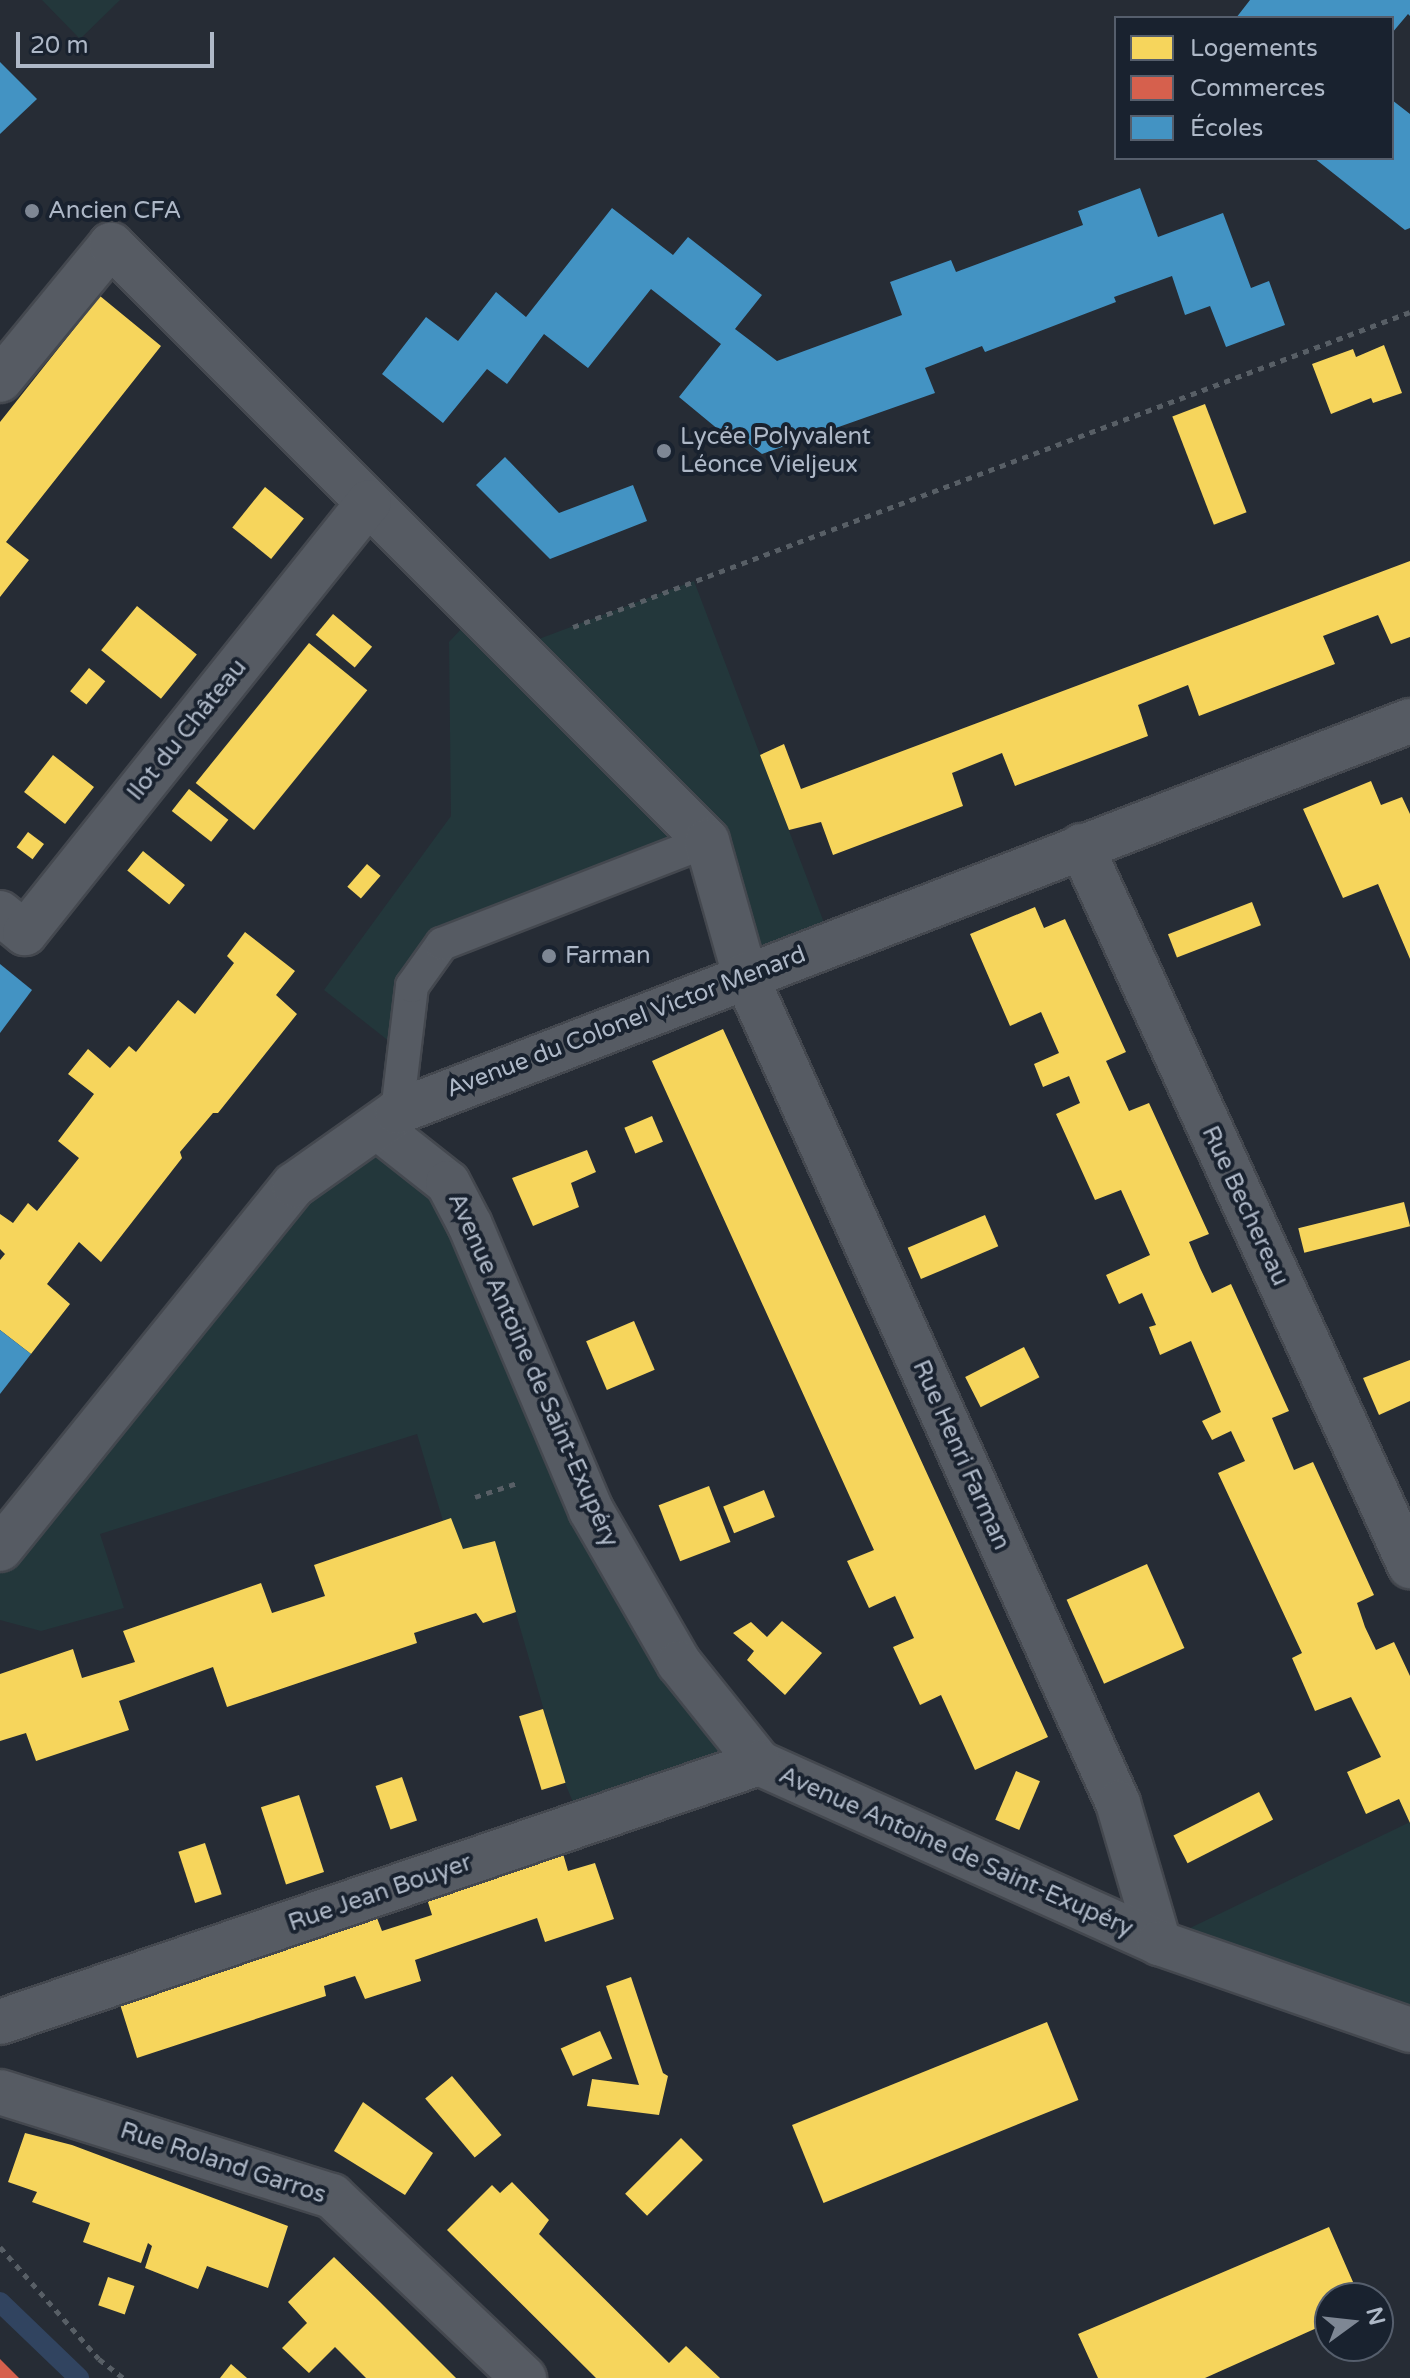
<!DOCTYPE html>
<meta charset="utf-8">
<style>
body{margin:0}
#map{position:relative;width:1410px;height:2378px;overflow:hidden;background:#262c35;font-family:"Varela Round",sans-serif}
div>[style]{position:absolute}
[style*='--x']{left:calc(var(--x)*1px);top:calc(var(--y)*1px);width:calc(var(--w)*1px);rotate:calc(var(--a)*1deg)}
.green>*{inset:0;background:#23373b}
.homes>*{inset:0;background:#f6d55c;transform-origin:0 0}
.shops>*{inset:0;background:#d6604d}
.schools>*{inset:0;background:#4393c3}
.stream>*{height:20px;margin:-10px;padding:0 10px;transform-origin:10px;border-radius:10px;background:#314460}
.path>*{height:5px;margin-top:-2.5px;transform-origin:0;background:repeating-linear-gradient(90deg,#585f66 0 6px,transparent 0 12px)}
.roads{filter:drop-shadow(2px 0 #44484f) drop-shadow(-2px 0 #44484f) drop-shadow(0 2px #44484f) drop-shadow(0 -2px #44484f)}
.lane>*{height:32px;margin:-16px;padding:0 16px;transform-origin:16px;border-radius:16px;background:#565b63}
.street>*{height:44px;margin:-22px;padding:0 22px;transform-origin:22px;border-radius:22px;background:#565b63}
.dots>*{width:22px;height:22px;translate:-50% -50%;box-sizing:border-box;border:4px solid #19222f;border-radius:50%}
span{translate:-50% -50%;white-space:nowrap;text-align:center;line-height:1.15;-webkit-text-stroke:8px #19222f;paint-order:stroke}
.poi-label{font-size:24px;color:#aeb8c7}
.left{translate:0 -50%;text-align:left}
.street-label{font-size:24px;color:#aeb8c7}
.legend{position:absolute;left:1114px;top:16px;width:280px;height:144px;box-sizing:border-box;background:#19222f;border:2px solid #555e6c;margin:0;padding:10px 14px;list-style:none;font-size:24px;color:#aeb8c7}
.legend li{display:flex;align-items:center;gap:16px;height:40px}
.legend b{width:40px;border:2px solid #555e6c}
.north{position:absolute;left:1314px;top:2282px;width:80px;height:80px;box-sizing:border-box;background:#19222f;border:2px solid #555e6c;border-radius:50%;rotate:75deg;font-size:22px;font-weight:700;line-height:32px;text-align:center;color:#aeb8c7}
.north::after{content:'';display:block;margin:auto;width:28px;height:36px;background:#7e8794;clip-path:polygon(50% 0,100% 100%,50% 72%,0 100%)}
.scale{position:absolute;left:16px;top:32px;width:198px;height:36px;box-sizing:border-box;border:4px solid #aeb8c7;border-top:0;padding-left:10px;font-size:24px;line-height:28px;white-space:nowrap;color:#aeb8c7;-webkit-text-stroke:6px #19222f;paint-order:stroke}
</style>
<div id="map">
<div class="green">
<i style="clip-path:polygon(42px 0,120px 0,80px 39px)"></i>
<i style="clip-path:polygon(694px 581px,831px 941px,745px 975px,707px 842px,442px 944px,404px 1053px,324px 990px,451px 816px,449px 642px,476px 613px,512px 649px)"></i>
<i style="clip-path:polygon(377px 1127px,448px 1183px,573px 1465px,759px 1763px,582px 1824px,565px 1783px,495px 1541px,463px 1549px,443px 1521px,417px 1434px,100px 1534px,124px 1608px,41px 1631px,0 1620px,0 1549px,294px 1185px)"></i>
<i style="clip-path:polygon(1410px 1822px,1410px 2030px,1159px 1943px)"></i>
</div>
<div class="homes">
<i style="clip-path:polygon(100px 296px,161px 346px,6px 542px,29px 560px,0 597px,0 422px)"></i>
<i style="clip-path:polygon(1384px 345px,1402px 393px,1373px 403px,1371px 398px,1331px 414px,1312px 364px,1353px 349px,1356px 357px)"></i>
<i style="left:1205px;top:404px;width:116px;height:35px;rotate:69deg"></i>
<i style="left:265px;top:487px;width:50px;height:52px;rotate:39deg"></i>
<i style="clip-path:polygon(1410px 561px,1410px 637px,1391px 644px,1378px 615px,1323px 636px,1335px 664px,1199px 716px,1188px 685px,1138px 705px,1148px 736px,1015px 786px,1002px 753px,952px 773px,963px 806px,833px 855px,821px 822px,789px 830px,760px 755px,784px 744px,801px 789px)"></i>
<i style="left:137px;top:606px;width:77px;height:57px;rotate:39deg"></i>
<i style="left:333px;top:614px;width:51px;height:27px;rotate:40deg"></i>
<i style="left:309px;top:643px;width:75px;height:180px;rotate:39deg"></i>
<i style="left:89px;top:668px;width:21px;height:30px;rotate:39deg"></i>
<i style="left:53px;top:755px;width:52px;height:47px;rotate:38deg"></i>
<i style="clip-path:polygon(1371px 781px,1381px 805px,1402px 797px,1410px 814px,1410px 959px,1378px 884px,1343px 898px,1303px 809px)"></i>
<i style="left:189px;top:789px;width:50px;height:28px;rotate:38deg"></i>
<i style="left:28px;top:832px;width:20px;height:19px;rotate:37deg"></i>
<i style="left:143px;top:851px;width:54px;height:25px;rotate:39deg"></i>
<i style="left:367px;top:864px;width:18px;height:30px;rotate:41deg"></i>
<i style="left:1252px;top:902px;width:25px;height:90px;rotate:69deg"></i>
<i style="clip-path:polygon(1035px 907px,1044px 928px,1065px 919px,1126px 1052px,1106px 1061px,1129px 1111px,1149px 1103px,1209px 1234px,1189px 1242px,1200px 1268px,1212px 1293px,1231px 1284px,1289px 1411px,1272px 1418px,1294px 1470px,1313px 1462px,1374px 1595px,1357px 1603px,1365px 1627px,1376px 1650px,1394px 1642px,1410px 1676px,1410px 1823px,1399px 1799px,1366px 1814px,1347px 1772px,1381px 1757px,1351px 1697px,1315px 1711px,1292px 1658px,1302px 1653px,1218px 1473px,1245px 1461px,1231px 1431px,1212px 1440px,1202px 1421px,1221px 1412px,1191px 1341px,1160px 1355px,1149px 1327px,1156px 1325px,1142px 1293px,1119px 1304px,1106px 1275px,1150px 1255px,1121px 1190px,1095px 1200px,1056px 1114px,1080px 1103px,1069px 1076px,1043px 1087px,1034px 1064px,1059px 1053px,1041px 1012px,1010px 1026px,970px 934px)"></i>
<i style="clip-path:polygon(245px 932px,295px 971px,276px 995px,297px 1014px,218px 1113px,213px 1113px,180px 1152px,182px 1158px,101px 1262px,79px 1242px,47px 1284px,70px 1304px,31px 1354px,0 1330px,0 1260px,5px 1254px,0 1249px,0 1214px,13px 1223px,28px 1203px,37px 1211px,79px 1158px,58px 1141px,94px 1094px,68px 1074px,88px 1049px,110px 1068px,129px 1046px,136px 1052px,178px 1000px,195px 1014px,234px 963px,227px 956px)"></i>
<i style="clip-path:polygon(723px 1029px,1048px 1737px,975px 1770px,941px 1695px,920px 1705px,893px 1647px,914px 1638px,895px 1596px,869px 1608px,847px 1561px,874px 1550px,652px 1061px)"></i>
<i style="left:652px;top:1116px;width:28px;height:30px;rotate:67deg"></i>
<i style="clip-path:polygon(587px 1150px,596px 1172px,571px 1183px,579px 1207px,533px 1226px,512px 1178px)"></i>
<i style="left:1404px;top:1202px;width:25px;height:109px;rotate:76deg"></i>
<i style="left:985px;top:1215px;width:34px;height:84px;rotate:67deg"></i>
<i style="left:634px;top:1321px;width:53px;height:52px;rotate:67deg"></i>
<i style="left:1024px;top:1347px;width:34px;height:66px;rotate:63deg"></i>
<i style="clip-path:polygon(1410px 1360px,1410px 1401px,1379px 1415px,1363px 1378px)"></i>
<i style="left:709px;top:1486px;width:60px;height:54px;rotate:69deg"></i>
<i style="left:764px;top:1490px;width:29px;height:44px;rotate:68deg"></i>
<i style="clip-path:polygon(451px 1518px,463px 1549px,495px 1541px,516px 1612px,483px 1623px,476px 1613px,414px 1633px,417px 1643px,227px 1707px,213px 1667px,119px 1701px,129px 1730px,36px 1761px,26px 1733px,0 1741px,0 1674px,73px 1649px,82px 1678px,135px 1662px,123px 1631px,261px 1583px,272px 1613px,325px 1596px,314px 1565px)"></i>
<i style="left:1147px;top:1564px;width:92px;height:88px;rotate:66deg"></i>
<i style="clip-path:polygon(782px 1621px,822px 1653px,785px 1695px,747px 1660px,754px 1651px,733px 1633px,751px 1622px,767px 1637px)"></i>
<i style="left:543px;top:1709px;width:77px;height:25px;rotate:73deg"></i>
<i style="left:1016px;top:1771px;width:26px;height:53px;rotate:23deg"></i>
<i style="left:402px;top:1777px;width:46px;height:28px;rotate:71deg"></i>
<i style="left:1259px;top:1792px;width:31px;height:96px;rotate:63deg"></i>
<i style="left:299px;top:1795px;width:81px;height:40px;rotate:72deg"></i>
<i style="left:205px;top:1843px;width:54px;height:28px;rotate:72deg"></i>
<i style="clip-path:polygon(562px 1850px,568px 1871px,595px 1863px,614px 1919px,545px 1942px,537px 1918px,415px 1960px,421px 1981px,365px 1999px,355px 1976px,324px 1986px,326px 1996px,137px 2058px,118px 1998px,375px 1913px,382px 1931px,432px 1915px,426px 1896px)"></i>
<i style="clip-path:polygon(631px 1977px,663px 2073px,668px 2076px,659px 2115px,587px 2106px,592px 2079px,639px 2085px,606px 1986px)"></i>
<i style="left:1047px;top:2022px;width:84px;height:275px;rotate:68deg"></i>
<i style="left:600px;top:2031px;width:30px;height:43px;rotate:66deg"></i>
<i style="left:452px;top:2076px;width:77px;height:35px;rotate:50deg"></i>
<i style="clip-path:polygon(363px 2102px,433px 2153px,405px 2195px,334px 2151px)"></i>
<i style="clip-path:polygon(25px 2133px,72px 2145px,288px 2226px,268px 2288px,207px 2266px,198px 2289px,145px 2268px,152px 2246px,148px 2243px,141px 2263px,83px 2242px,90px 2223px,32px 2202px,37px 2192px,8px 2182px)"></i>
<i style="left:681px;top:2138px;width:31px;height:79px;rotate:45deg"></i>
<i style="clip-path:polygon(512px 2182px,549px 2220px,539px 2234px,669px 2363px,686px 2346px,720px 2378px,596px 2378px,447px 2230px,492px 2185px,500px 2193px)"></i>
<i style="clip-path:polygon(1329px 2227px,1360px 2298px,1330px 2298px,1330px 2322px,1205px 2378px,1098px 2378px,1078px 2334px)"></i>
<i style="clip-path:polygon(334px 2257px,380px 2302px,456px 2378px,366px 2378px,335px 2347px,309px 2373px,282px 2348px,307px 2323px,288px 2302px)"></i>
<i style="left:108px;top:2277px;width:28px;height:30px;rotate:19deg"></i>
<i style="clip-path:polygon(231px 2364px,247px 2378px,220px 2378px)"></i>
</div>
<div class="shops">
<i style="clip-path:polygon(0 2359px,19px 2378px,0 2378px)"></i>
</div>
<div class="schools">
<i style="clip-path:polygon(1250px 0,1410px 0,1410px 16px,1408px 14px,1392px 33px,1392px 18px,1236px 18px)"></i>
<i style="clip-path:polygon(0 62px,37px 99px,0 134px)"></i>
<i style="clip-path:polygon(1392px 100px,1410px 114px,1410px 228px,1405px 230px,1314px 158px,1392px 158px)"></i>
<i style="clip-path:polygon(1140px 188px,1158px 237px,1223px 213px,1251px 288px,1269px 281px,1285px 325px,1226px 347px,1210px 306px,1185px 315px,1172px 276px,1114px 297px,1116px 302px,985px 352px,982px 346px,925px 368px,935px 393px,762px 454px,730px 429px,725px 435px,679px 397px,721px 344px,651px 289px,588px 368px,544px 334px,507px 384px,487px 369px,443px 423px,382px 374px,426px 317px,458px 341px,496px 292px,526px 317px,612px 208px,673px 255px,688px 237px,762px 295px,735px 329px,777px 361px,902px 315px,890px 282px,951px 260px,956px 272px,1083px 225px,1078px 211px)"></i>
<i style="clip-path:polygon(505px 457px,559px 513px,633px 485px,647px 521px,550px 559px,476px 485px)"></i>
<i style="clip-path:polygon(0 964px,32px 990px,0 1033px)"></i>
<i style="clip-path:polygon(0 1330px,31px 1354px,0 1394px)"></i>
</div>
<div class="stream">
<i style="--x:0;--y:2302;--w:110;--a:43.9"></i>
</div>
<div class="path">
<i style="--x:573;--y:627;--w:894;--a:-20.62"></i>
<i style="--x:475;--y:1497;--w:47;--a:-18.4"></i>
<i style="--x:0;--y:2247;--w:149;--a:48.5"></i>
<i style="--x:99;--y:2359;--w:31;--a:38"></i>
</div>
<div class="roads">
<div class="lane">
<i style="--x:397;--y:1112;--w:127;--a:-83.2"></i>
<i style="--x:412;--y:986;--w:52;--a:-54.5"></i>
<i style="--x:442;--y:944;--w:284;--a:-21.2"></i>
</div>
<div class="street">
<i style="--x:0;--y:380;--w:175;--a:-50.6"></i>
<i style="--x:111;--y:245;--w:843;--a:45"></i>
<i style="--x:707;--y:841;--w:139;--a:74.2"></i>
<i style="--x:745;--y:975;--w:908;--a:65.75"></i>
<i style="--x:1118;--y:1803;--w:146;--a:73.7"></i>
<i style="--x:1081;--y:846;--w:792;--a:65.44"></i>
<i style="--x:0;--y:913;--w:32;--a:39"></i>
<i style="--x:25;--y:933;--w:551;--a:-51.41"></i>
<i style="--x:377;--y:1127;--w:90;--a:38.3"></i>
<i style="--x:448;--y:1183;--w:47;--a:62.4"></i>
<i style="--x:470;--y:1225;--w:310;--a:67"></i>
<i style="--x:591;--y:1510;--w:177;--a:60.1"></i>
<i style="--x:679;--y:1663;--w:128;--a:51.3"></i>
<i style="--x:759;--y:1763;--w:439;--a:24.2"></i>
<i style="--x:1159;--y:1943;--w:266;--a:19.1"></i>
<i style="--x:0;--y:1549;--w:468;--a:-51.1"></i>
<i style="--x:294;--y:1185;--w:126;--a:-35.3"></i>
<i style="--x:397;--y:1112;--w:1086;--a:-21.11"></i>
<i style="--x:0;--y:2022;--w:802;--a:-18.84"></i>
<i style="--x:0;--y:2092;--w:348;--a:17.4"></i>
<i style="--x:332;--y:2196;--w:265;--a:43.5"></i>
</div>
</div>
<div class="dots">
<i style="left:32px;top:211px;background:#7e8794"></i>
<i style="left:664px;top:451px;background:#7e8794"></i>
<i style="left:549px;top:956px;background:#7e8794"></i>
</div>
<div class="poi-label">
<span class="left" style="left:48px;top:211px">Ancien CFA</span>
<span class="left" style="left:680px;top:451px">Lycée Polyvalent<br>Léonce Vieljeux</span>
<span class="left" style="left:565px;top:956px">Farman</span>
</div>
<div class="street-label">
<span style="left:187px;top:730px;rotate:-51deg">Ilot du Château</span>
<span style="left:626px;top:1022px;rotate:-21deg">Avenue du Colonel Victor Menard</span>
<span style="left:1245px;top:1206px;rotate:65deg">Rue Bechereau</span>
<span style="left:533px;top:1370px;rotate:66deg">Avenue Antoine de Saint-Exupéry</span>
<span style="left:961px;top:1455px;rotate:66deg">Rue Henri Farman</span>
<span style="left:956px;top:1852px;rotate:24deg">Avenue Antoine de Saint-Exupéry</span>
<span style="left:380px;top:1893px;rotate:-19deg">Rue Jean Bouyer</span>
<span style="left:223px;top:2163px;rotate:18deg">Rue Roland Garros</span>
</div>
<ul class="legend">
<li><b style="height:22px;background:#f6d55c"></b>Logements</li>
<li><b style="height:22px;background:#d6604d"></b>Commerces</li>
<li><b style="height:22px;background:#4393c3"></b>Écoles</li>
</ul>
<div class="north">N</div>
<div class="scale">20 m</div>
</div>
